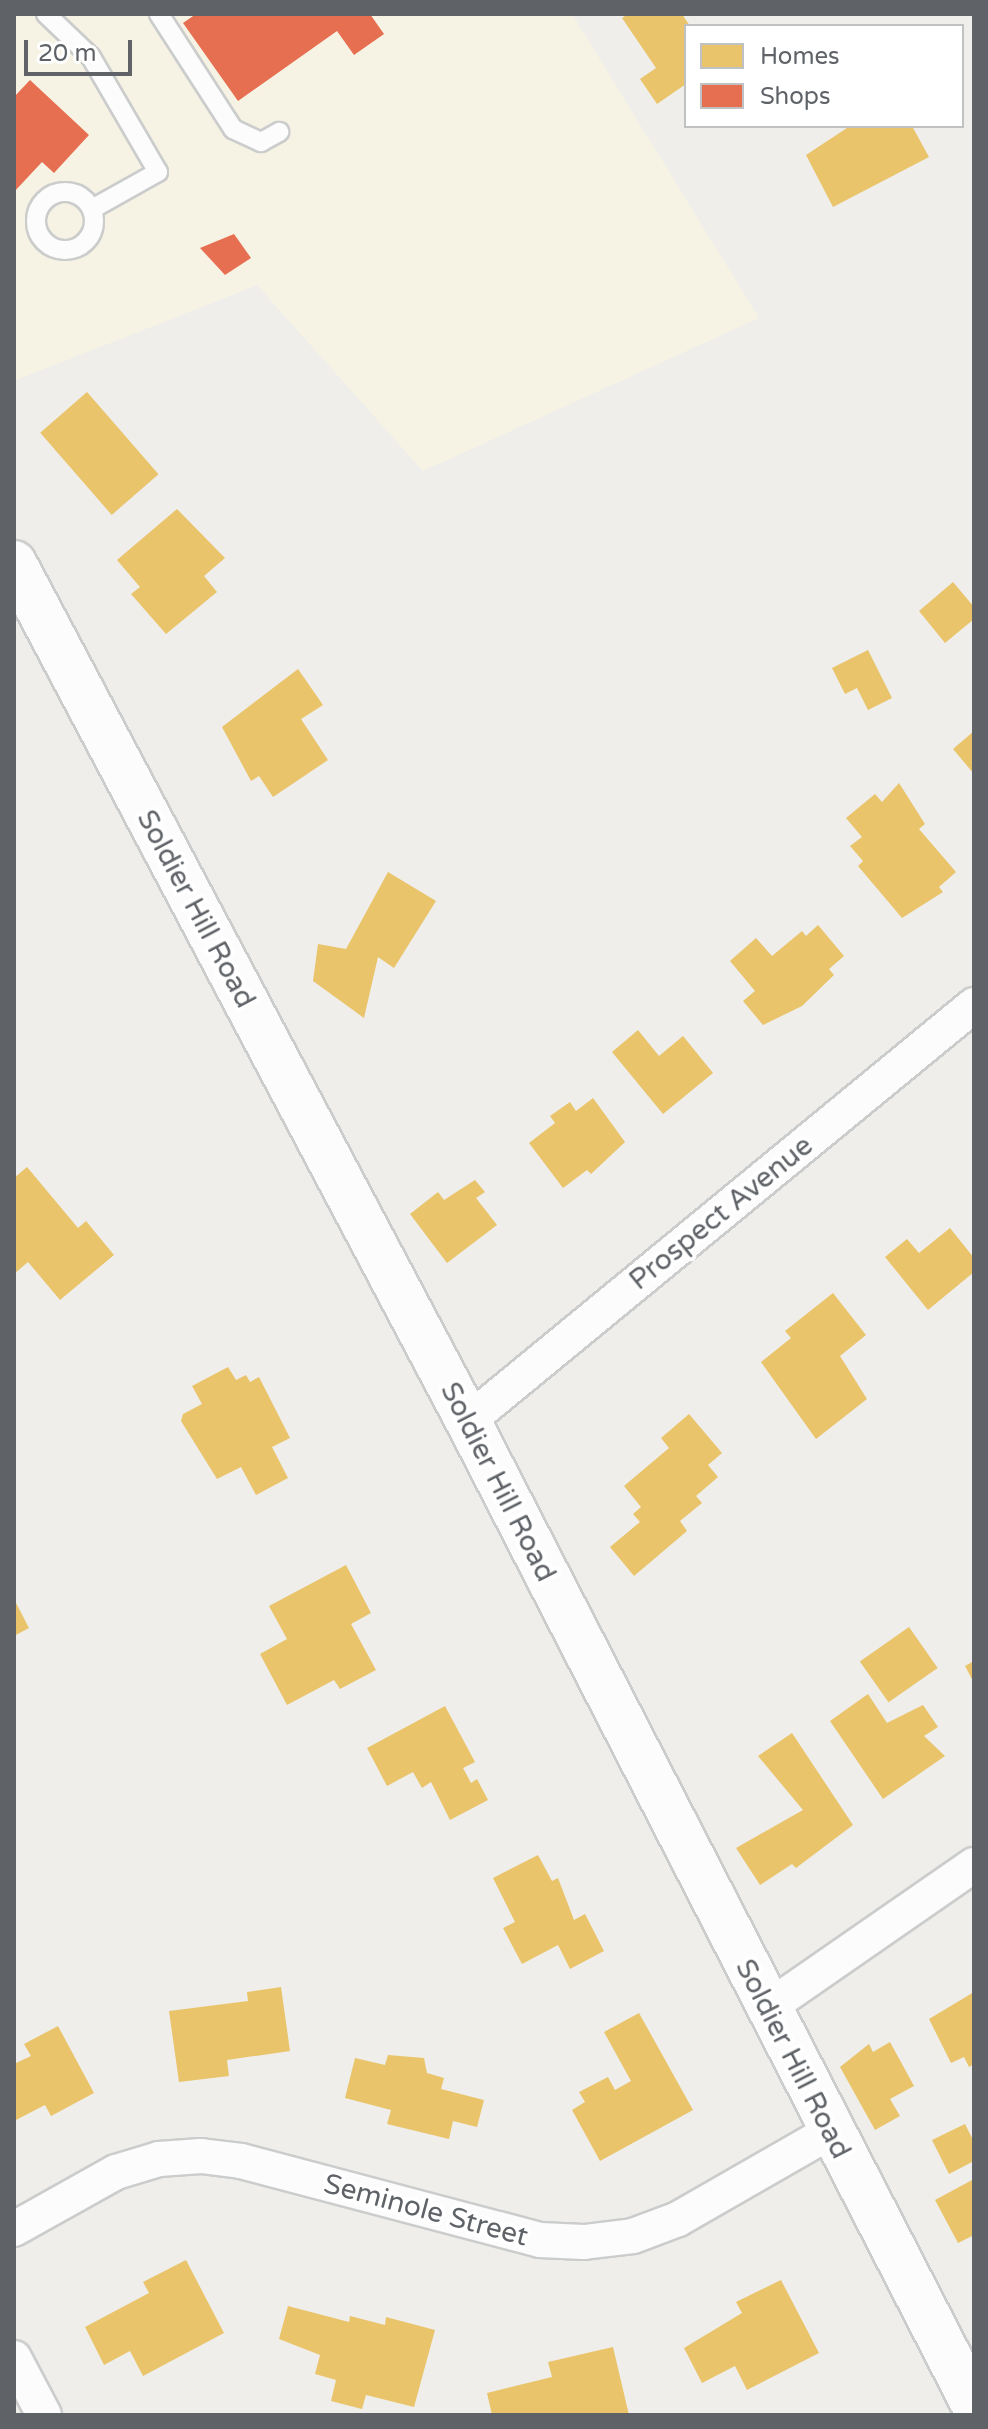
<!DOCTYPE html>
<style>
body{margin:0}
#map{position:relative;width:988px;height:2429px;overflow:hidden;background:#efeeea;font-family:"Varela Round",sans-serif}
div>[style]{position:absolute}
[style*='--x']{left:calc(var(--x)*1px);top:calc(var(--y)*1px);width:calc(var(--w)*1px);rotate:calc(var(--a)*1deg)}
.commercial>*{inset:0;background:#f7f3e4}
.homes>*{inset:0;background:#e9c46a;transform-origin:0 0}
.shops>*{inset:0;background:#e76f51}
.roads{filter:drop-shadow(2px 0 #cbcccc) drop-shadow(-2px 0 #cbcccc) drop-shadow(0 2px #cbcccc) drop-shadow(0 -2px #cbcccc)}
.lane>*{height:18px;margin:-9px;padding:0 9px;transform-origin:9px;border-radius:9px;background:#fdfcfc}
.lane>.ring{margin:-9px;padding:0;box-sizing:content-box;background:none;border:18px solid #fdfcfc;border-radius:50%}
.street>*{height:34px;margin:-17px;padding:0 17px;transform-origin:17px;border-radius:17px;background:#fdfcfc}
.secondary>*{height:44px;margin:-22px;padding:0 22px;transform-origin:22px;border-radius:22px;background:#fdfcfc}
span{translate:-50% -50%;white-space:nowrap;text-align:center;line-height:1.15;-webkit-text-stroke:8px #fff;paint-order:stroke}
.street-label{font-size:28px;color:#5f6368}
.frame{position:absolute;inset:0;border:16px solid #5f6368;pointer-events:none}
.legend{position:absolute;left:684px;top:24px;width:280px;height:104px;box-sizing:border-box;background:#fff;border:2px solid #bfc1c3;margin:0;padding:10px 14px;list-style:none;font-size:24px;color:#5f6368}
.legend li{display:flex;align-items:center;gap:16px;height:40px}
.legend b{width:40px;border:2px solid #bfc1c3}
.scale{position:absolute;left:24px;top:40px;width:108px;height:36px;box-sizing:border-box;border:4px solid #5f6368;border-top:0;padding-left:10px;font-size:24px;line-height:28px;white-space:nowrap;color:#5f6368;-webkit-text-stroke:6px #fff;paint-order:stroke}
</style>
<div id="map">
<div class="commercial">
<i style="clip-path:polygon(14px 14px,572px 14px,759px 318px,423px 471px,257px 285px,14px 381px)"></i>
</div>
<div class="homes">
<i style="clip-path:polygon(628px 14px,682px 14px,690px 26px,686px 26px,686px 84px,657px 104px,640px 79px,656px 68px,622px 18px)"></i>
<i style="clip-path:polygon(850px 126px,912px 126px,929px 157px,833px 207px,806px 155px)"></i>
<i style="left:87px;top:392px;width:109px;height:62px;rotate:49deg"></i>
<i style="clip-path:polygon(177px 509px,225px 558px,204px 576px,217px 592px,166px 634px,131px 594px,140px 587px,117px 560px)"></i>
<i style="clip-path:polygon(953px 582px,974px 607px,974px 619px,945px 643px,919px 611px)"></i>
<i style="clip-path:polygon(868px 650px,892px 698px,868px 710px,857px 688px,845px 694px,832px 668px)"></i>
<i style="clip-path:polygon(298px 669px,323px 705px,301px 719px,328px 760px,273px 797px,259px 776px,251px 781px,222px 727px)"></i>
<i style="clip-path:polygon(974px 731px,974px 774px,953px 749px)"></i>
<i style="clip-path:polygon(899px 783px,925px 824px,919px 829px,956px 872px,939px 887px,943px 892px,902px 918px,858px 866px,863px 861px,850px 846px,862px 837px,846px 818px,875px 794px,882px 802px)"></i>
<i style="clip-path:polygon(388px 872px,436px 901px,394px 968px,378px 957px,364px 1018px,313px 981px,318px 944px,346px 949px)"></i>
<i style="clip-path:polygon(818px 925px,844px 956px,829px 969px,834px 975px,802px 1006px,763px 1025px,743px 1001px,755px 991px,730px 961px,756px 938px,772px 956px,802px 931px,806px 936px)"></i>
<i style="clip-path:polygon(638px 1030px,659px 1056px,683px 1036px,713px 1073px,663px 1114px,612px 1052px)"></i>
<i style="clip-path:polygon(593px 1098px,625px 1142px,591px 1174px,587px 1170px,563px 1188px,529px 1143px,555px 1123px,550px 1116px,570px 1102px,576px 1111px)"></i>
<i style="clip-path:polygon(27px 1167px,78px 1228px,86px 1221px,114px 1255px,60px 1300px,28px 1262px,14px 1274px,14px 1178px)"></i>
<i style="clip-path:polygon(475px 1180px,485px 1192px,476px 1198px,497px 1225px,447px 1263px,410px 1214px,438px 1192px,444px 1200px)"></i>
<i style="clip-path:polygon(950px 1228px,974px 1258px,974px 1272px,928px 1310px,885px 1257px,907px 1239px,919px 1253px)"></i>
<i style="clip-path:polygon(833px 1293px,866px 1335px,840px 1356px,867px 1399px,816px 1439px,761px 1362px,791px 1338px,785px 1331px)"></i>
<i style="clip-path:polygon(228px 1367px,236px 1380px,246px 1375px,250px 1382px,259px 1377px,290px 1438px,272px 1447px,288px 1478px,256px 1495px,241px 1467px,217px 1479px,181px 1421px,183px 1414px,202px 1404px,192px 1386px)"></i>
<i style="clip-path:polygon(689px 1414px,722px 1453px,708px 1465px,718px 1477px,696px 1496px,702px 1503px,680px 1521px,687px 1531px,634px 1576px,610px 1547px,640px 1522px,633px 1514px,641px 1507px,624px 1486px,669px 1448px,661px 1438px)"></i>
<i style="clip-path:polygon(346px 1565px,371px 1613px,351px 1624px,376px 1670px,340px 1689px,334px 1680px,287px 1705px,260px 1654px,287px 1639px,269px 1606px)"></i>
<i style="clip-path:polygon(14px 1599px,29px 1628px,14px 1636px)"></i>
<i style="left:909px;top:1627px;width:50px;height:60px;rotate:55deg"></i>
<i style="clip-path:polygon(974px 1661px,974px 1683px,965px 1666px)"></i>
<i style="clip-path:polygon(868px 1694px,887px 1723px,923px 1705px,938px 1727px,924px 1736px,945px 1756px,883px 1799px,830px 1721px)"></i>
<i style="clip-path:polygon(445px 1706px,475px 1762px,463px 1768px,471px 1783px,477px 1779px,488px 1800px,450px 1820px,431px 1782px,422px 1788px,413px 1772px,387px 1786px,367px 1748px)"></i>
<i style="clip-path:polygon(792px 1733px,853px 1825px,796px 1868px,792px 1864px,760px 1885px,736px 1848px,803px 1810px,758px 1756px)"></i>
<i style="clip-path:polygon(538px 1855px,552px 1881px,558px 1878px,574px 1920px,585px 1914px,604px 1951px,570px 1969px,558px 1945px,522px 1964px,503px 1928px,515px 1922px,493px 1878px)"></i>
<i style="clip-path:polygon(281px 1987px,290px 2051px,227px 2060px,229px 2076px,179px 2082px,169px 2011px,248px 2001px,247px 1992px)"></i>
<i style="clip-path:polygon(974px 1992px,974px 2064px,969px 2067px,964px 2057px,951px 2063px,929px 2019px)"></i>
<i style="clip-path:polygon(639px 2013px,693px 2110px,600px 2161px,572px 2110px,585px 2102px,579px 2092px,608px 2077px,615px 2090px,631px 2081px,604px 2032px)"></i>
<i style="clip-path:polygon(58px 2026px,94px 2093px,51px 2116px,45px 2105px,14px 2121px,14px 2059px,16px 2063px,31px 2056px,24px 2044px)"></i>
<i style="clip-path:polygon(890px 2042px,914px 2086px,890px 2099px,900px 2116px,875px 2130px,840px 2067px,869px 2044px,873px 2052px)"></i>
<i style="clip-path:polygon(388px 2055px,424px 2058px,427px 2073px,444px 2078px,441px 2089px,484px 2100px,477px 2127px,453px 2121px,449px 2139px,387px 2124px,391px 2110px,345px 2098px,355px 2058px,385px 2065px)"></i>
<i style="clip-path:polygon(965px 2124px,974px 2142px,974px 2161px,949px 2174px,932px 2140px)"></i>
<i style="clip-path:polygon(974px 2179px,974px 2235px,958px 2243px,935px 2200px)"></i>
<i style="clip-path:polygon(186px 2260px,224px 2333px,143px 2376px,130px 2351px,104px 2365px,85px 2327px,149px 2293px,143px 2282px)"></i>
<i style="clip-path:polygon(781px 2280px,819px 2353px,747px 2390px,735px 2366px,702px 2383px,684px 2348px,742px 2313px,736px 2302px)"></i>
<i style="clip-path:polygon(288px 2306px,349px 2322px,350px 2316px,385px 2325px,386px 2317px,435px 2330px,414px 2407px,366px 2395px,362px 2409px,331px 2401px,336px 2380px,315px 2374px,320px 2355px,279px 2339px)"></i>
<i style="clip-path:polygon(613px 2347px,629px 2415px,492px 2415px,487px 2393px,552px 2377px,548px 2362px)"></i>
</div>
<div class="shops">
<i style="clip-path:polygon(196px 14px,370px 14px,384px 34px,354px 55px,337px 31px,238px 101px,183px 23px)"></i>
<i style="clip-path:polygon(30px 80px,89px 135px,54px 173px,42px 162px,14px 192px,14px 97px)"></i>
<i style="clip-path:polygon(234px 234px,251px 258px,225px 275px,200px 248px)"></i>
</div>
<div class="roads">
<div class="lane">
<i style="--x:46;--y:14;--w:62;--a:43.7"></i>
<i style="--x:91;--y:57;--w:133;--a:59.8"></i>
<i style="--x:158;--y:172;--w:76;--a:150.7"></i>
<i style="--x:159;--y:14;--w:137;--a:57.2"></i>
<i style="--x:233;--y:129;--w:31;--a:25"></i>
<i style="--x:261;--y:142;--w:21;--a:-29"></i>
<i class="ring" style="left:36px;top:192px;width:40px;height:40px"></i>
</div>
<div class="street">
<i style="--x:468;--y:1421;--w:655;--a:-39.42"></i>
<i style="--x:766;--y:2009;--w:253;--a:-34.7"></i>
<i style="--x:14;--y:2229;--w:117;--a:-29.2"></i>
<i style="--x:116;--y:2172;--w:45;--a:-16.8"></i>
<i style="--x:159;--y:2159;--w:42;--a:-4.1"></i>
<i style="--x:201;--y:2156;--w:40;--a:7.1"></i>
<i style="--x:241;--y:2161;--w:309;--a:14.8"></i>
<i style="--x:540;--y:2240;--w:44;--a:2.6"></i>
<i style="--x:584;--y:2242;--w:49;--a:-7"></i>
<i style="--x:633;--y:2236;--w:48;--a:-20.7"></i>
<i style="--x:678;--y:2219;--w:175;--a:-29.8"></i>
<i style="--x:14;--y:2358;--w:64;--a:62.2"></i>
</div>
<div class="secondary">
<i style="--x:14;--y:563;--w:971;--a:62.12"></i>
<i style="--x:468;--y:1421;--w:1106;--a:62.79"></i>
</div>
</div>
<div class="street-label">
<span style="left:196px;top:909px;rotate:62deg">Soldier Hill Road</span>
<span style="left:721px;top:1213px;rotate:-39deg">Prospect Avenue</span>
<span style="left:498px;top:1482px;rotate:63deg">Soldier Hill Road</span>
<span style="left:793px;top:2059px;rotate:63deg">Soldier Hill Road</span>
<span style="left:426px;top:2210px;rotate:15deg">Seminole Street</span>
</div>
<div class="frame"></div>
<ul class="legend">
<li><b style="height:22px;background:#e9c46a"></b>Homes</li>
<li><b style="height:22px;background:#e76f51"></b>Shops</li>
</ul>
<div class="scale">20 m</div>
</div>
